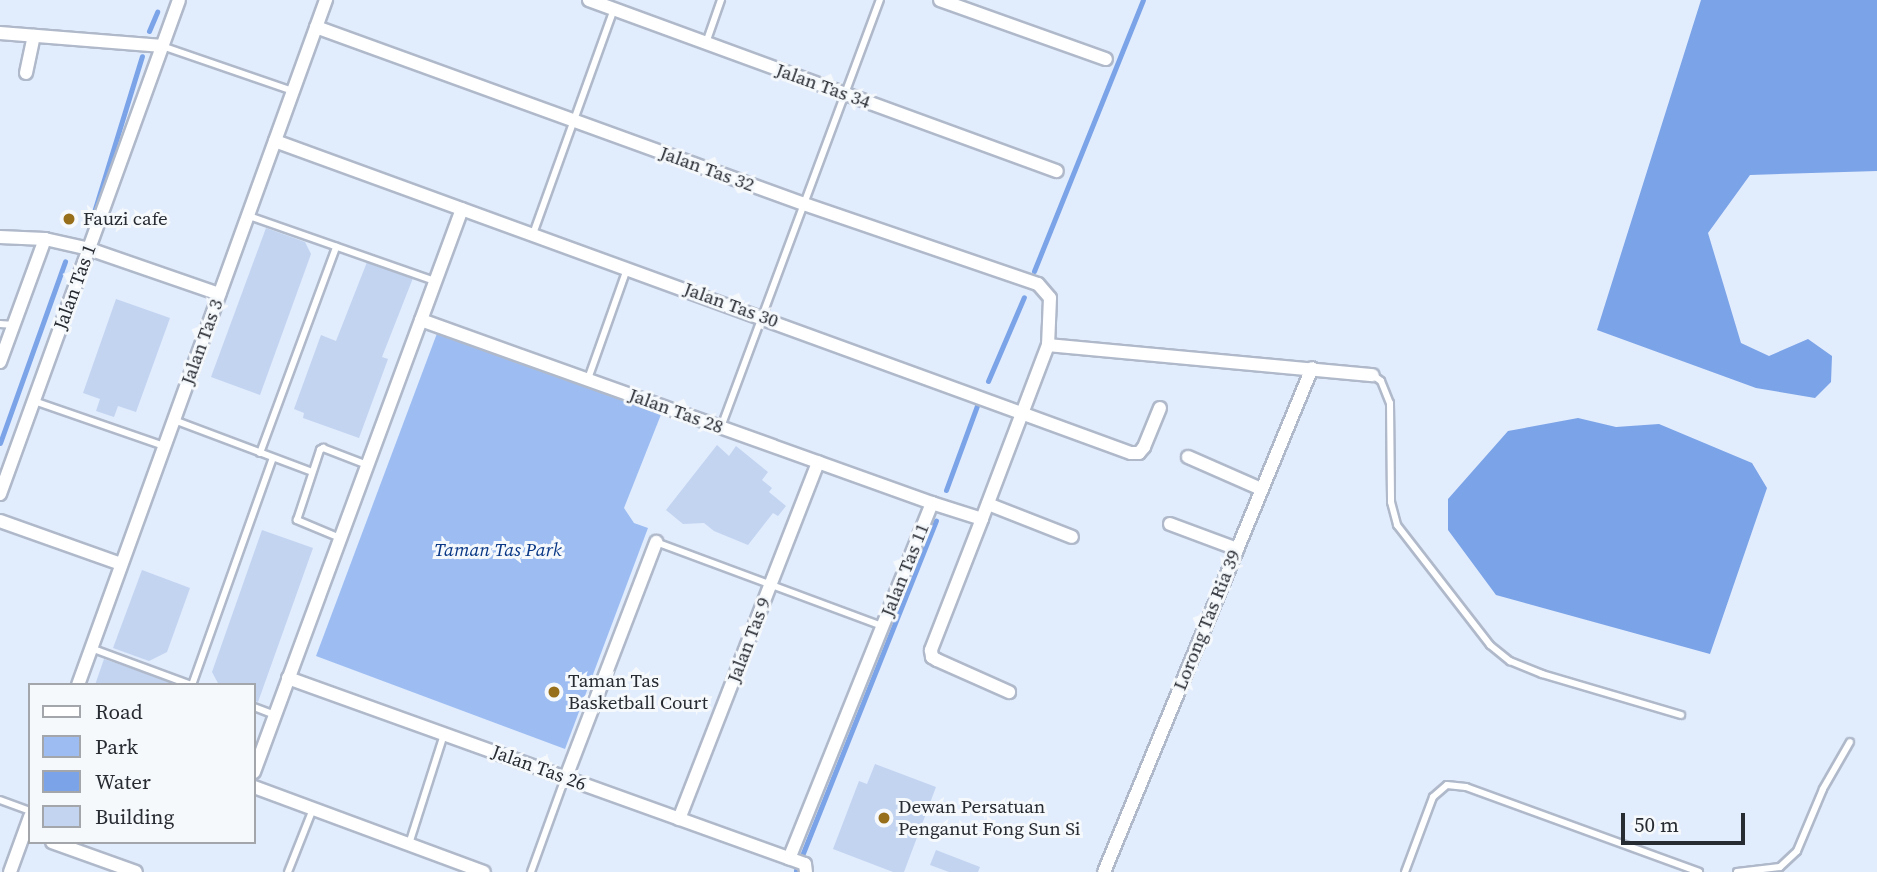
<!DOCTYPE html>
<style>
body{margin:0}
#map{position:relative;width:1877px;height:872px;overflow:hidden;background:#e1ecfd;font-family:"Source Serif 4",serif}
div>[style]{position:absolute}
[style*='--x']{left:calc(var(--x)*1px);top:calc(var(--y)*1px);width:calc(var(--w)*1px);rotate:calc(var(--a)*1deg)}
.green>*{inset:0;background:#9dbdf2}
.water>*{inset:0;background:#7ba3e7}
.stream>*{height:5px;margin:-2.5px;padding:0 2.5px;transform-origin:2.5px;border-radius:2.5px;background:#7ba3e7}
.building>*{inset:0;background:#c3d4f1}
.roads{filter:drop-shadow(2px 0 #afb9ca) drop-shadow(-2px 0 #afb9ca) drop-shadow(0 2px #afb9ca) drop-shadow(0 -2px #afb9ca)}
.service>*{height:6px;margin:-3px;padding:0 3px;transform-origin:3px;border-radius:3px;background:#fff}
.minor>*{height:12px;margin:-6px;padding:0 6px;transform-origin:6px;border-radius:6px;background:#fff}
.dots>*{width:19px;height:19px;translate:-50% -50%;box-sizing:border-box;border:4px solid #f6f9fc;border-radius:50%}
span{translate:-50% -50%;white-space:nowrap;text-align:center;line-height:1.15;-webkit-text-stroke:6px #f6f9fc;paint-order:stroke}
.street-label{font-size:19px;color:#272b32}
.poi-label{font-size:19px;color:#272b32}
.left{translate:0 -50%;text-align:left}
.park-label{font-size:19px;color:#093785;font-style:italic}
.legend{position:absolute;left:28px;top:683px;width:228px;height:161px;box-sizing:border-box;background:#f6f9fc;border:2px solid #a3a7ab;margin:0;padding:9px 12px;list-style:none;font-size:21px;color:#272b32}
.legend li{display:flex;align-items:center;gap:14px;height:35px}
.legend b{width:35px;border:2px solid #a3a7ab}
.scale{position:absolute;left:1621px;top:813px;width:124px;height:32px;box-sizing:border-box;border:4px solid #272b32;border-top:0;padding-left:9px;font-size:21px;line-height:24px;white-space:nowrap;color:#272b32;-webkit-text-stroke:5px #f6f9fc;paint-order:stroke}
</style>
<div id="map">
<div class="green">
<i style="clip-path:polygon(439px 328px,662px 412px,624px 508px,634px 523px,648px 528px,565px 749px,316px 656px)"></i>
</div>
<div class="water">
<i style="clip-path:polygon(1701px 0,1877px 0,1877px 171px,1750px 175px,1708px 233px,1741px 343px,1769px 356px,1808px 339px,1832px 356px,1831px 382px,1815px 398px,1756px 388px,1597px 330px)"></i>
<i style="clip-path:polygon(1578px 418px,1616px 427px,1659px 424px,1752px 463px,1767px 488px,1710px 654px,1496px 595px,1448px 530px,1448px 499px,1508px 431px)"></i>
</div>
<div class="stream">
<i style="--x:149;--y:31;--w:21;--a:-67"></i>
<i style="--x:94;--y:212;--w:163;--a:-72.9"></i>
<i style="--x:1034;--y:271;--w:292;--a:-68.1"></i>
<i style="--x:988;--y:381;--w:91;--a:-66.8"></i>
<i style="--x:0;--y:443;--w:193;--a:-70.3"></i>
<i style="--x:946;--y:490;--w:93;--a:-69.8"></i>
<i style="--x:803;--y:853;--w:358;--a:-68.2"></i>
<i style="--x:796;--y:872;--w:2;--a:-90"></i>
</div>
<div class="building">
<i style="clip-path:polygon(266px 228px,305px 242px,311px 254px,260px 395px,211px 377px)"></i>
<i style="clip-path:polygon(367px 262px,413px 278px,382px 357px,388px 359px,359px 438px,303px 418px,304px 413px,294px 409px,321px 335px,336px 341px)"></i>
<i style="clip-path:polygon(116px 299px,170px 318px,136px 412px,118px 406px,114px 417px,96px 411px,100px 399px,83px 393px)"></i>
<i style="clip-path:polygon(717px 445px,729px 456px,736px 446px,768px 472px,762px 480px,772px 488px,769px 492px,786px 506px,778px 516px,773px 513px,748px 545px,714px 531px,704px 523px,683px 524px,666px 510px)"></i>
<i style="clip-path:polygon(262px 530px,313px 548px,258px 702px,254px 701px,254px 685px,219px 685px,212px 672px)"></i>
<i style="clip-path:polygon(142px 570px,190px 588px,167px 652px,149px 661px,113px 648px)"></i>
<i style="clip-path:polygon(104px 659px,177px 684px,177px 685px,95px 685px)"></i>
<i style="clip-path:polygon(875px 764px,936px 787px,904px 872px,893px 872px,833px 849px,859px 781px,867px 784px)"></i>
<i style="clip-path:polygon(936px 850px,980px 867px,978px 872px,949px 872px,930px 865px)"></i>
</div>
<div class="roads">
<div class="service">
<i style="--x:706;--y:43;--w:46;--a:-70.8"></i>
<i style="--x:162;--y:46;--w:139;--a:19"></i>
<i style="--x:249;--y:216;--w:197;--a:19.3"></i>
<i style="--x:533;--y:234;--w:239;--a:-70.2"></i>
<i style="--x:0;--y:324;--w:14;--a:4"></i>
<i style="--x:1373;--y:375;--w:10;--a:37"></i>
<i style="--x:1381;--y:381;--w:24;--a:68"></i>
<i style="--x:1390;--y:403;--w:99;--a:89.4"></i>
<i style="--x:1391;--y:502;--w:24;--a:75"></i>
<i style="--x:1397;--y:525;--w:152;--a:52.2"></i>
<i style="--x:1490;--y:645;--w:26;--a:39"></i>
<i style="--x:1510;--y:661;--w:35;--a:22"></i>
<i style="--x:1542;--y:674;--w:145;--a:16.4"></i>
<i style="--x:588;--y:379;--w:117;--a:-70.5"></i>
<i style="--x:34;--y:401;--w:138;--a:19.1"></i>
<i style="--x:174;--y:420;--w:147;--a:20.6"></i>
<i style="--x:721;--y:427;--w:456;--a:-69.6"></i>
<i style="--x:260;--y:453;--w:220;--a:-69.7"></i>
<i style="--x:340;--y:538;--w:47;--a:-157.3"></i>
<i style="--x:297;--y:520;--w:74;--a:-71.8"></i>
<i style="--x:320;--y:450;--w:4;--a:-34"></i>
<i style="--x:323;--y:448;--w:47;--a:21.1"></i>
<i style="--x:656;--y:542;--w:241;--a:20.4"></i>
<i style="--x:91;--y:648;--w:107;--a:20.3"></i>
<i style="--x:192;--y:685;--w:241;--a:-70.4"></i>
<i style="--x:254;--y:707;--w:22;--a:21"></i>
<i style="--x:0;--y:800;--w:32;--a:20"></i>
<i style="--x:409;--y:844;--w:115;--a:-72.3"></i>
<i style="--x:288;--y:872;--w:68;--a:-68.4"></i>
<i style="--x:531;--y:872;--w:100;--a:-70.1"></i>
<i style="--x:1405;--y:872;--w:80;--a:-69.5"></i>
<i style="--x:1433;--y:797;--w:18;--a:-41"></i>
<i style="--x:1447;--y:785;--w:19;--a:6"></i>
<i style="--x:1466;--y:787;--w:248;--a:20"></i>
<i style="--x:1737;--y:872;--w:43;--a:-6.6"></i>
<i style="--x:1780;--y:867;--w:23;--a:-43"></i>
<i style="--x:1797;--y:851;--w:67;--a:-67.2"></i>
<i style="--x:1823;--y:789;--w:54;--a:-60.1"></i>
</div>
<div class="minor">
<i style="--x:589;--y:0;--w:498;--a:20.1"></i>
<i style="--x:940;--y:0;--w:176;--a:19.6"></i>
<i style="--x:316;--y:27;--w:519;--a:19.94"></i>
<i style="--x:804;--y:204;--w:247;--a:18.9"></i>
<i style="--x:1038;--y:284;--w:18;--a:49"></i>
<i style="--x:1050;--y:298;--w:47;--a:92.4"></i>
<i style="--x:1048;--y:345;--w:186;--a:110.8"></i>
<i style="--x:982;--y:519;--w:52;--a:-162.3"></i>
<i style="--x:932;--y:503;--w:383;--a:111.9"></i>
<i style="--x:0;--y:33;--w:163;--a:4.6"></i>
<i style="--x:26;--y:73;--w:38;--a:-78"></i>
<i style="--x:275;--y:141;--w:911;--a:20.03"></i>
<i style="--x:1131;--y:453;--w:8;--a:0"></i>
<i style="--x:1139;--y:453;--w:8;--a:-50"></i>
<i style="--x:1144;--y:447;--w:42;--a:-67.7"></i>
<i style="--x:0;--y:237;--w:45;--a:2.5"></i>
<i style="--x:45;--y:239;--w:45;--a:12.8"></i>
<i style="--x:89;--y:249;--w:138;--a:19.1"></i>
<i style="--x:421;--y:320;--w:543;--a:19.7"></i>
<i style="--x:1048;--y:345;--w:326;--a:5.3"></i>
<i style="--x:0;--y:362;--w:131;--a:-69.9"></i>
<i style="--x:1188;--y:457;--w:80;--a:23.7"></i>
<i style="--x:0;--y:494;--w:525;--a:-70.08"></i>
<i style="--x:988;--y:504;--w:90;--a:21.4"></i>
<i style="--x:982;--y:519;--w:141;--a:111.3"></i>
<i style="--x:931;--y:650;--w:7;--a:82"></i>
<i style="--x:932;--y:657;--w:6;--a:31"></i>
<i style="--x:937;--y:660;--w:79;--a:24"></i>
<i style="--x:0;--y:521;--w:128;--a:19.6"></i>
<i style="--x:1170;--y:524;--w:72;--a:20.5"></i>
<i style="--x:288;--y:678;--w:549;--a:19.79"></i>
<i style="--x:805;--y:864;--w:8;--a:83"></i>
<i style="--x:78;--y:685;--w:729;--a:-70.1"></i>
<i style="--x:254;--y:772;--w:600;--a:-69.72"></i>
<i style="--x:566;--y:777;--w:252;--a:-69"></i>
<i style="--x:254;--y:787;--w:245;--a:20.3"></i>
<i style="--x:679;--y:819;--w:383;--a:-68.7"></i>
<i style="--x:52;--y:842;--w:89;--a:19.7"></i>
<i style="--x:10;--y:872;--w:59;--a:-70"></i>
<i style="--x:1104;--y:872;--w:545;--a:-67.57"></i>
</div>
</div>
<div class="dots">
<i style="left:69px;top:219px;background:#976e1a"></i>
<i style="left:554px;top:692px;background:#976e1a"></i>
<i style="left:884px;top:818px;background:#976e1a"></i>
</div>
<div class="street-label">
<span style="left:823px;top:86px;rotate:20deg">Jalan Tas 34</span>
<span style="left:707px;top:169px;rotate:20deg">Jalan Tas 32</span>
<span style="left:75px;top:287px;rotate:-70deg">Jalan Tas 1</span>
<span style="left:731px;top:305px;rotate:20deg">Jalan Tas 30</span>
<span style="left:202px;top:342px;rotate:-70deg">Jalan Tas 3</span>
<span style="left:676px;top:411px;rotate:20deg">Jalan Tas 28</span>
<span style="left:905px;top:570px;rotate:-68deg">Jalan Tas 11</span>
<span style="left:1207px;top:620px;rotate:-68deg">Lorong Tas Ria 39</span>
<span style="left:749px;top:640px;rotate:-69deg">Jalan Tas 9</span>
<span style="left:539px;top:768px;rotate:20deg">Jalan Tas 26</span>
</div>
<div class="poi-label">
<span class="left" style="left:83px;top:219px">Fauzi cafe</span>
<span class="left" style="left:568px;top:692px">Taman Tas<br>Basketball Court</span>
<span class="left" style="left:898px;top:818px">Dewan Persatuan<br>Penganut Fong Sun Si</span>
</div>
<div class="park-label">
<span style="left:498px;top:550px">Taman Tas Park</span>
</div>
<ul class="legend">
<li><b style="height:9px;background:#fff"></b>Road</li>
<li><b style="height:19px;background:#9dbdf2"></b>Park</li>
<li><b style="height:19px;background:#7ba3e7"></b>Water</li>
<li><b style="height:19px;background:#c3d4f1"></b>Building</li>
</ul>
<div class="scale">50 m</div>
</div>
